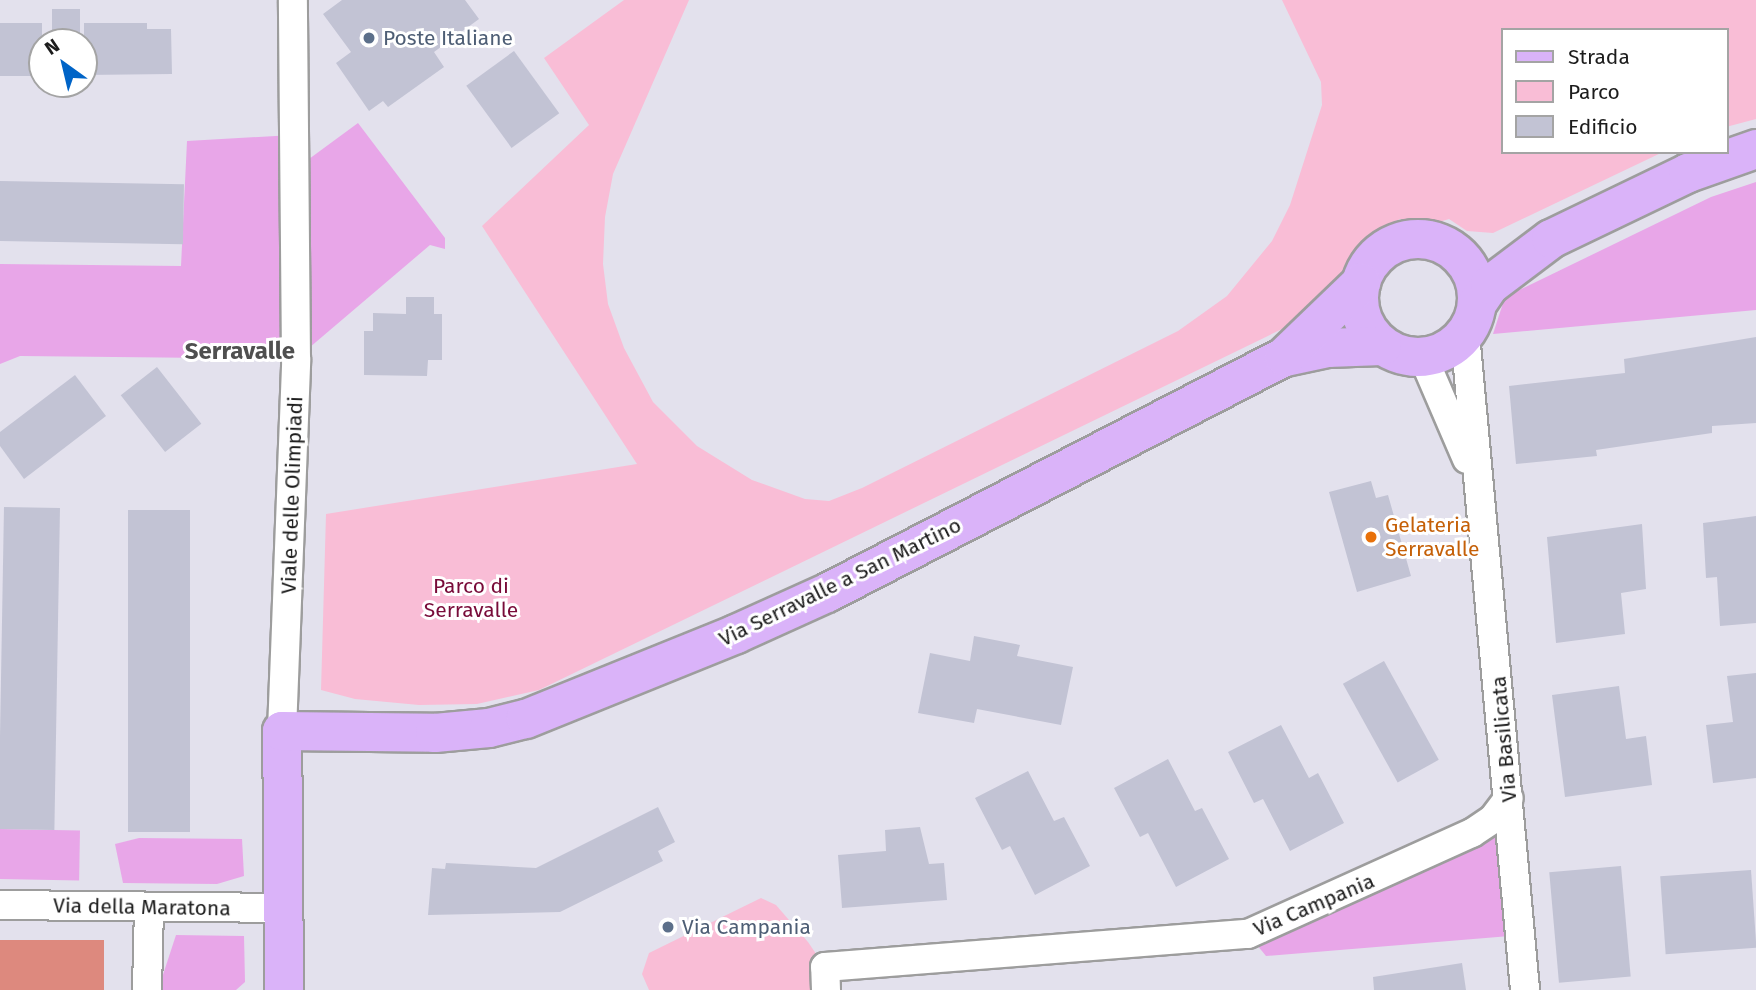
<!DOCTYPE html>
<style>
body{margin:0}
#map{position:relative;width:1756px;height:990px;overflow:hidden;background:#e3e1ed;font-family:"Fira Sans",sans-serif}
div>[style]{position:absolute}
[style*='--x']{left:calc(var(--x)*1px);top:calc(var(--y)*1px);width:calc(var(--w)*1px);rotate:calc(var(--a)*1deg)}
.grass>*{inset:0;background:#e8a6e8;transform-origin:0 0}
.park>*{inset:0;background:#f9bdd6}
.pitch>*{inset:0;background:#dd897e;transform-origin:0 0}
.building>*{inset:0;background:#c2c3d4;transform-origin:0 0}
.roads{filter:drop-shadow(2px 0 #9d9d9d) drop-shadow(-2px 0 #9d9d9d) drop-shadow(0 2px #9d9d9d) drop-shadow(0 -2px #9d9d9d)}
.street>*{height:28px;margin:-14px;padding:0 14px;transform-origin:14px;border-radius:14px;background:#fff}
.secondary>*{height:38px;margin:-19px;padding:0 19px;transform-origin:19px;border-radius:19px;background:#dab3f9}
.secondary>.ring{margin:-19px;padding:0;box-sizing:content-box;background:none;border:38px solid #dab3f9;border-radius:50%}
.dots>*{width:19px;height:19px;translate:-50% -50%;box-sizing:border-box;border:4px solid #fff;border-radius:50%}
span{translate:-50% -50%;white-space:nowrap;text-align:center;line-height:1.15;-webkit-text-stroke:6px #fff;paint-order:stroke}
.service-label{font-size:21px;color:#4e5e75}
.left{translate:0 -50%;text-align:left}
.street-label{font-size:21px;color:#1c1c1c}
.food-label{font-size:21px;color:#c56008}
.park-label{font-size:21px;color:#780b39}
.quarter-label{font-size:24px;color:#4f4f4f;font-weight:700}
.legend{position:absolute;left:1501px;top:28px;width:228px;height:126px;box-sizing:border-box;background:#fff;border:2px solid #a4a4a4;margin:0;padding:9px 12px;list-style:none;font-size:21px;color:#1c1c1c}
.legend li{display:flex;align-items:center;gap:14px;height:35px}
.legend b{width:35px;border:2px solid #a4a4a4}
.north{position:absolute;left:28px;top:28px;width:70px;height:70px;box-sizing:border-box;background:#fff;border:2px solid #a4a4a4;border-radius:50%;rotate:326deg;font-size:19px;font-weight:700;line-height:28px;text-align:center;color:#1c1c1c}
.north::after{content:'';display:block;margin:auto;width:24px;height:32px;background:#0064c7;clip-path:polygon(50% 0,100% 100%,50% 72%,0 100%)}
</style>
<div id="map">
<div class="grass">
<i style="clip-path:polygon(358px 123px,445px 238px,445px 249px,430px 245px,296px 359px,20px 356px,0 364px,0 264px,181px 266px,187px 141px,293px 135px,294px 170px)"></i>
<i style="clip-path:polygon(1756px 182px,1756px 310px,1493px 334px,1505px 297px,1711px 197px)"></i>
<i style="clip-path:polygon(1493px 819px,1522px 935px,1266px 956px,1248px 934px)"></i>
<i style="left:0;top:829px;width:80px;height:50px;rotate:1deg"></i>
<i style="clip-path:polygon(139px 838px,242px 839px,244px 876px,217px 884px,123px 883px,115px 844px)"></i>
<i style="clip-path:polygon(176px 935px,244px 936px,245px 982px,236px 990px,158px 990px)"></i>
</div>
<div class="park">
<i style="clip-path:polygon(624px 0,689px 0,613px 174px,605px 217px,603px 264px,608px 304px,624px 348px,653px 402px,697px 446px,752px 480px,805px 499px,829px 501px,862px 488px,1178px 331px,1227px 296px,1272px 241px,1290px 205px,1322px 105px,1321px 82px,1282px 0,1756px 0,1756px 119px,1726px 127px,1726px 30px,1502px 30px,1502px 152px,1663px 152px,1493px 233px,1467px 231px,1449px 219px,1436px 223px,1400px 219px,1372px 233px,1312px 312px,1280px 330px,539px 690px,477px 704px,419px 705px,355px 699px,321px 690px,326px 514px,637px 464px,482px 226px,589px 125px,544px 58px)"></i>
<i style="clip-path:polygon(761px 898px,776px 905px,808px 942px,825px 967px,826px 990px,649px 990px,642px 974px,649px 953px)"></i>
</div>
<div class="pitch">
<i style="left:0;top:940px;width:104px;height:50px"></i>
</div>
<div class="building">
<i style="clip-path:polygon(342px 0,465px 0,479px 19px,434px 52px,444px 67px,388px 107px,383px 101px,369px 111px,336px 63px,351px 52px,323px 14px)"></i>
<i style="left:80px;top:9px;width:33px;height:28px;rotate:90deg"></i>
<i style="left:42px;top:23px;width:53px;height:42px;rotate:90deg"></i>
<i style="clip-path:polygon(84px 23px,147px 23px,147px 29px,171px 29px,172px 74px,84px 75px)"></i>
<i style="left:514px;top:51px;width:77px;height:59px;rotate:54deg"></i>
<i style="left:0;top:181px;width:184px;height:60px;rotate:1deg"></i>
<i style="clip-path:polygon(406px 297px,434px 297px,434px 314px,442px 314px,442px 360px,428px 360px,427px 376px,364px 375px,364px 331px,373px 331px,373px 313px,406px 314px)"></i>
<i style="clip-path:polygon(1756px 337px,1756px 423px,1712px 426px,1712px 433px,1596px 450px,1597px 456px,1516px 464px,1509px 386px,1625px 373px,1624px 359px)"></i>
<i style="left:157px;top:367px;width:72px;height:46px;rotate:52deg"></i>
<i style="clip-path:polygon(75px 375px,106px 416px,24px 479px,0 446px,0 432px)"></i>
<i style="clip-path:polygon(1371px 481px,1376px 498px,1388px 495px,1411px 576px,1357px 592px,1329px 492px)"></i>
<i style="left:4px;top:507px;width:56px;height:322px;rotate:1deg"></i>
<i style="left:128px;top:510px;width:62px;height:322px"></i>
<i style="clip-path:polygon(1756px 516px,1756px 623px,1720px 626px,1717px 577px,1706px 578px,1703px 523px)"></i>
<i style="clip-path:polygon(1642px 524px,1646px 589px,1621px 593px,1625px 634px,1556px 643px,1547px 537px)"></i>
<i style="clip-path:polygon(974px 636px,1020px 645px,1017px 656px,1073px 667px,1061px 725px,977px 709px,974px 723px,918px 713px,930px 653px,970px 661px)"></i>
<i style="left:1384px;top:661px;width:113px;height:47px;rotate:61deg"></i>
<i style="clip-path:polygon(1756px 673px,1756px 778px,1713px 783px,1706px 725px,1733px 722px,1727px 676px)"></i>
<i style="clip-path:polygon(1619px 686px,1626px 739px,1646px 736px,1652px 785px,1565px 797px,1552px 695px)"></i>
<i style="clip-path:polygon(1281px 725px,1309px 778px,1318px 773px,1344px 823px,1290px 851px,1263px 799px,1254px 803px,1228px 752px)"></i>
<i style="clip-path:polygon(1168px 759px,1195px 811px,1202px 808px,1229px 859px,1176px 887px,1148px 833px,1140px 837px,1114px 788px)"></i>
<i style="clip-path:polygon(1028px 771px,1054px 821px,1064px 817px,1090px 866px,1035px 895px,1010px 846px,1002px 850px,975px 798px)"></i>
<i style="clip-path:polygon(658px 807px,675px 842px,658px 851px,663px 861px,560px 912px,428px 915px,432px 868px,445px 869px,446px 863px,536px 868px)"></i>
<i style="clip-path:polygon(920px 827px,929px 864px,944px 863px,947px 900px,842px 908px,838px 855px,886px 851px,885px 830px)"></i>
<i style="left:1621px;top:866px;width:111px;height:72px;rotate:85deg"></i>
<i style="left:1751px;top:870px;width:78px;height:91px;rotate:86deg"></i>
<i style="clip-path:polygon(1462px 963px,1466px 990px,1374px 990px,1373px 977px)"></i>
</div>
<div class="roads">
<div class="street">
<i style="--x:1465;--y:334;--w:659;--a:84.77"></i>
<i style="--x:1423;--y:357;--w:111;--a:66.7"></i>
<i style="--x:282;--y:731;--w:372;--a:-87.8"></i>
<i style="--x:296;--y:359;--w:359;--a:-90.5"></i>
<i style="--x:0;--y:905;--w:284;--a:0.6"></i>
<i style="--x:147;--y:990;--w:83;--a:-88.6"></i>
<i style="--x:826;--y:990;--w:23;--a:-92"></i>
<i style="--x:825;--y:967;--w:424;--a:-4.5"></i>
<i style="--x:1248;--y:934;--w:246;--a:-24.3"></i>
<i style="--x:1472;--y:833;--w:25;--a:-34"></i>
<i style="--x:1493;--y:819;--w:26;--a:-53"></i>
</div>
<div class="secondary">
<i class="ring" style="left:1359px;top:239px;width:80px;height:80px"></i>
<i style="--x:1477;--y:304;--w:23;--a:-56"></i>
<i style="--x:1490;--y:285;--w:76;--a:-37"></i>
<i style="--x:1551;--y:239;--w:152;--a:-25.7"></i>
<i style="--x:1688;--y:173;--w:72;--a:-19.4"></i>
<i style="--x:1286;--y:357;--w:43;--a:-12.1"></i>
<i style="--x:1328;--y:348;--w:54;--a:-2.1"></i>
<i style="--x:284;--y:990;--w:259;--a:-90.4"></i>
<i style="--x:282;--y:731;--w:153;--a:0.7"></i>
<i style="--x:435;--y:733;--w:54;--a:-5.3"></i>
<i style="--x:489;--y:728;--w:38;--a:-14"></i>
<i style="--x:526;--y:719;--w:227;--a:-22"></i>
<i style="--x:736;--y:634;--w:100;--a:-24.3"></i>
<i style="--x:827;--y:593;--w:514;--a:-27.31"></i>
<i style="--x:1284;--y:357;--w:107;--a:-43.9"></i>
</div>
</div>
<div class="dots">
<i style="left:369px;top:38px;background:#5c6f8a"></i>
<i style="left:1371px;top:537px;background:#e8710a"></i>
<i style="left:668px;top:927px;background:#5c6f8a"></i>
</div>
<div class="service-label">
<span class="left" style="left:383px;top:38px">Poste Italiane</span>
<span class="left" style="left:682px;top:927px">Via Campania</span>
</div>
<div class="street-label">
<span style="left:292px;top:495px;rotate:-88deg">Viale delle Olimpiadi</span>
<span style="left:840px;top:582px;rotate:-26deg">Via Serravalle a San Martino</span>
<span style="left:1504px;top:739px;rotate:-95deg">Via Basilicata</span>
<span style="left:1314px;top:905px;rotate:-23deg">Via Campania</span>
<span style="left:142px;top:907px;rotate:1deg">Via della Maratona</span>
</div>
<div class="food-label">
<span class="left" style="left:1385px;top:537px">Gelateria<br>Serravalle</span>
</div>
<div class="park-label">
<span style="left:471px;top:598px">Parco di<br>Serravalle</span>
</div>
<div class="quarter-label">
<span style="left:240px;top:352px">Serravalle</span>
</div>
<ul class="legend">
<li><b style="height:9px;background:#dab3f9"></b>Strada</li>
<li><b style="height:19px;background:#f9bdd6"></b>Parco</li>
<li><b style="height:19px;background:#c2c3d4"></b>Edificio</li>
</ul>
<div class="north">N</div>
</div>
